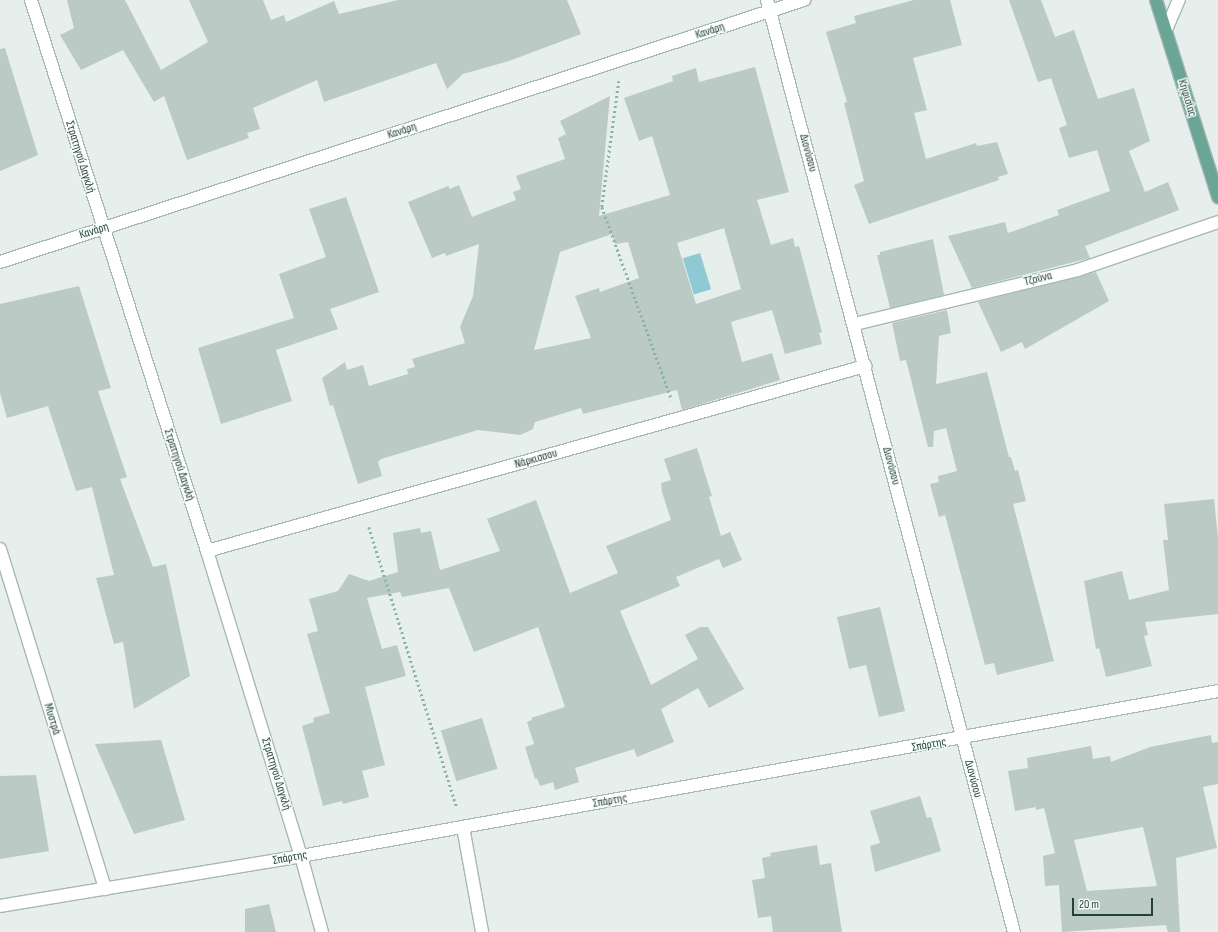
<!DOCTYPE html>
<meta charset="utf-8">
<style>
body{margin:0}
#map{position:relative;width:1218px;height:932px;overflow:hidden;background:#e6efeb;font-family:"Sofia Sans Condensed",sans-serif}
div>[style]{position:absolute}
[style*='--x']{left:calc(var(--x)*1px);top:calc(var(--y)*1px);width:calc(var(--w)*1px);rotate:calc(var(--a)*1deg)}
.water>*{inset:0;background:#8ec9d4;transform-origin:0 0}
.building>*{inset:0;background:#bbcac4;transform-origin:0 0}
.path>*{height:2.5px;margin-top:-1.25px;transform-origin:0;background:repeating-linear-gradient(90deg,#86b3a5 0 2px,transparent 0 5px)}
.roads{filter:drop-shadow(1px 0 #a8b8b2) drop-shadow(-1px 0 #a8b8b2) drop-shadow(0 1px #a8b8b2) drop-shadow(0 -1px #a8b8b2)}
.minor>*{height:12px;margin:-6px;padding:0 6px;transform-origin:6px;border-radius:6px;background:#fff}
.major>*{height:12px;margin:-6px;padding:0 6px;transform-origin:6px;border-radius:6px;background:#6aa596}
span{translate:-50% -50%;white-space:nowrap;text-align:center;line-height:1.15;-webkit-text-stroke:3px #f7fbf9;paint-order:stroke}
.street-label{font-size:12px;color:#24423a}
.scale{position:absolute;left:1072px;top:898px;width:81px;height:18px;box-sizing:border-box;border:2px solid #24423a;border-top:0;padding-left:5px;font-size:12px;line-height:14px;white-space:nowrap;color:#24423a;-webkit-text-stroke:3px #f7fbf9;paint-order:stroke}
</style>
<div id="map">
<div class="water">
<i style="left:700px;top:253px;width:38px;height:18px;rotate:73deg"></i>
</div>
<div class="building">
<i style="clip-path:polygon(67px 0,125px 0,161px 70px,208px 42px,189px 0,263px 0,271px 20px,284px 15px,286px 22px,334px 1px,339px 14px,398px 0,567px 0,581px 34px,509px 61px,463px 74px,447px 89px,436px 63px,324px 102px,317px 80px,253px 108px,260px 129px,247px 133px,249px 138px,187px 160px,164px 96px,154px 102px,123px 50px,81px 70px,60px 35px,74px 28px)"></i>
<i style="clip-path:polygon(914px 0,950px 0,962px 45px,913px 58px,927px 110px,914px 113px,926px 159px,976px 143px,977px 146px,997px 142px,1008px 174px,998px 177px,999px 180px,869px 224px,854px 185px,864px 181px,844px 103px,847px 102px,826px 32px,856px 23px,854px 16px)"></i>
<i style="clip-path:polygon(1009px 0,1041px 0,1055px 37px,1074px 30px,1098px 99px,1134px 88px,1150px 141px,1129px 151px,1145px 192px,1168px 182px,1179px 210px,1085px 246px,1090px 258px,972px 288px,948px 236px,1005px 222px,1008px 233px,1059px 215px,1057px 210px,1110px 191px,1097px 150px,1069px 158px,1059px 128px,1067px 125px,1051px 78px,1038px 82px)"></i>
<i style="clip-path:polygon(5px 48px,38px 155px,0 171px,0 49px)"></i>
<i style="clip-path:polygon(evenodd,755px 67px,789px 192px,757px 200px,771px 245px,793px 238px,795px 247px,799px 246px,822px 332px,819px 333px,822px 344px,785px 354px,772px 310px,731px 322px,742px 362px,772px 353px,780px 380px,682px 410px,677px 390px,583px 414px,581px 408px,535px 422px,533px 429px,520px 435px,478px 430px,381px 459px,378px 462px,382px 476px,358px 484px,333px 405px,330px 406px,322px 378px,345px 362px,347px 370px,363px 365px,369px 386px,408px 374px,407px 369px,415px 367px,412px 359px,465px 343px,460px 327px,473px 296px,479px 244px,446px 256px,445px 253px,432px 258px,408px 202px,448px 186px,450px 189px,459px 185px,472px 217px,516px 200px,513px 192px,521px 189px,516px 176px,565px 159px,558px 138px,566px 134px,560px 121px,610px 96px,599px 216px,670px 195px,652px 136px,639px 141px,624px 98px,673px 81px,672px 76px,696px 68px,699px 82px,755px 67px,724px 228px,741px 289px,696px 304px,677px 243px,724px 228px,755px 67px,612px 234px,615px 244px,628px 242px,639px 278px,600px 292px,599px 288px,575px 296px,591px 338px,534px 350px,560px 252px,612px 234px)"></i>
<i style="clip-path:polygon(346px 197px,379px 292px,330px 309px,338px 329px,276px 350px,292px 401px,221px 424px,198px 348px,294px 318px,279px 274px,326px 257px,309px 209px)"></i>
<i style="clip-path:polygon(933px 239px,944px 295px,890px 308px,877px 255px,880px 255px,880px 252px)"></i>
<i style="clip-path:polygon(1096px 272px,1109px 301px,1025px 349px,1022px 342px,1001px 352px,978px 302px)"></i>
<i style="clip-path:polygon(79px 286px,111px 388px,98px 391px,127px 477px,120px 479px,153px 567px,166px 564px,190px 676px,134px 709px,123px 642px,114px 644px,96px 578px,114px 575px,92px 487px,76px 491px,48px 406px,7px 418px,0 393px,0 304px)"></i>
<i style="clip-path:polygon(947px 310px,951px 333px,939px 336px,936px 384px,987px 372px,1009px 457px,1011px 457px,1015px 471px,1018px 470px,1026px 501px,1013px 504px,1054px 661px,997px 675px,994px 663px,985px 665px,945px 515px,939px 517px,930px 484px,939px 482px,938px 476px,957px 471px,946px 428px,934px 431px,933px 447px,928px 447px,906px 360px,900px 361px,892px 323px)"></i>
<i style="clip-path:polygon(697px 448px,712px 496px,709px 497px,721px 536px,730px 532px,742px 560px,723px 568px,719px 559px,676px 577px,680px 586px,620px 611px,651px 685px,698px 659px,685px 635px,700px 627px,708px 627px,744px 689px,709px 708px,698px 688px,661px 709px,674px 742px,637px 757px,634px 749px,575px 768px,579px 782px,555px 790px,553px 782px,540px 786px,537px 778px,535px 779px,525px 747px,534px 744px,527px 722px,532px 720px,531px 718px,565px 707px,538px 627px,474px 652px,449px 588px,402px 597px,400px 592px,367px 598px,382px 649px,397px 645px,406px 676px,365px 687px,385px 765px,362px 771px,369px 797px,343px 804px,342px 801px,323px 806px,302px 726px,314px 722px,313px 718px,330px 713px,307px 634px,318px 631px,309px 599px,338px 591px,349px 574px,369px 581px,398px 572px,393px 533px,420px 528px,421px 533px,431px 531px,440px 570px,500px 551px,487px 519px,536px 500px,570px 593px,618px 573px,606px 546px,671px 520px,662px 492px,661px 483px,671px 480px,664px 459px)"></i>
<i style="clip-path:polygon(1214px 499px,1218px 538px,1218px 614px,1145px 622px,1148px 635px,1144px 636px,1152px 666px,1106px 677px,1099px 648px,1096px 649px,1084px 581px,1122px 571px,1129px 600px,1169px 590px,1163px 540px,1168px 540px,1164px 504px)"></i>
<i style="clip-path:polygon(880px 607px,905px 711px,879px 717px,866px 665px,849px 669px,837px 617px)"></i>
<i style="left:482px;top:718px;width:53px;height:43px;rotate:73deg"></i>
<i style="clip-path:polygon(evenodd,1211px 735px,1212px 743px,1218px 742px,1218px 784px,1203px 787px,1217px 848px,1176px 858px,1180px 932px,1168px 932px,1166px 925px,1062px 932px,1059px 885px,1045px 886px,1043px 856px,1055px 853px,1044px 808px,1036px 810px,1036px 807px,1015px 811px,1008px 771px,1028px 768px,1027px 758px,1091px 746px,1093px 759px,1110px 756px,1111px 762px,1150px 747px,1211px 735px,1143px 827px,1157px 886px,1087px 891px,1074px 840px,1143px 827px)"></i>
<i style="clip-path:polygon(161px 740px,185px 820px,134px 834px,95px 744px)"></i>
<i style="clip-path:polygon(36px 775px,49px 851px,0 859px,0 776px)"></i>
<i style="clip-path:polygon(920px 796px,927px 818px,931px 817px,941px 851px,875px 872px,870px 846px,880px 843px,870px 811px)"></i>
<i style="clip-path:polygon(817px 845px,820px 865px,831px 863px,842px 932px,773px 932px,771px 916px,758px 918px,752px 880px,765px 878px,762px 858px,771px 856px,770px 853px)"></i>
<i style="clip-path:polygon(269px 904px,276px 932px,245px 932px,245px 909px)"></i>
</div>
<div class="path">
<i style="--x:619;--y:81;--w:127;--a:97.7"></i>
<i style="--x:602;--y:207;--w:205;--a:70.1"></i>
<i style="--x:369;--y:527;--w:294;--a:72.6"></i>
</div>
<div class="roads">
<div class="minor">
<i style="--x:31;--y:0;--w:578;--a:72.29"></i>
<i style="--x:207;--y:551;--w:319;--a:72.9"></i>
<i style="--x:301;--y:856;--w:79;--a:74.6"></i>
<i style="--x:767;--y:0;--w:964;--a:75.16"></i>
<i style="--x:1166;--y:30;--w:33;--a:-67"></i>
<i style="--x:0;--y:262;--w:846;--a:-18.05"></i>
<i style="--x:855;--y:324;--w:229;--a:-13.6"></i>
<i style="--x:1078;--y:270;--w:148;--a:-18.9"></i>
<i style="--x:0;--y:549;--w:356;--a:72.8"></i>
<i style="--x:207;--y:551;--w:684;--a:-15.7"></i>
<i style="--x:463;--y:827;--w:107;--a:79.7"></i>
<i style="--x:0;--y:906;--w:305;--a:-9.4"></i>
<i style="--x:301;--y:856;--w:932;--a:-10.2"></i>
</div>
<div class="major">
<i style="--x:1156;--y:0;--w:207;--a:72.5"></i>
</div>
</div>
<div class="street-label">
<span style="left:710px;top:31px;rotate:-18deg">Κανάρη</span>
<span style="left:1187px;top:98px;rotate:73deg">Κηφισίας</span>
<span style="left:402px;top:131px;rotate:-18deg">Κανάρη</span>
<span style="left:808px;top:153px;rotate:75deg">Διονύσου</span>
<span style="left:80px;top:157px;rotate:73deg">Στρατηγού Δαγκλή</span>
<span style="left:94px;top:231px;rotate:-18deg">Κανάρη</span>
<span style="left:1038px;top:279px;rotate:-14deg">Τζούνα</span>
<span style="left:536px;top:459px;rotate:-16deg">Νάρκισσου</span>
<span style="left:179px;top:465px;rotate:72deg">Στρατηγού Δαγκλή</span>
<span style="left:891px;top:466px;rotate:75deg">Διονύσου</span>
<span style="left:52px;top:719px;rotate:73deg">Μυστρά</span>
<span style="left:929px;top:745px;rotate:-10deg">Σπάρτης</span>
<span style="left:276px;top:774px;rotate:73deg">Στρατηγού Δαγκλή</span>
<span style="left:973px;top:779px;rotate:75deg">Διονύσου</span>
<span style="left:610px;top:801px;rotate:-10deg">Σπάρτης</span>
<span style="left:290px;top:858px;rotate:-10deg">Σπάρτης</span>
</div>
<div class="scale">20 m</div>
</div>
